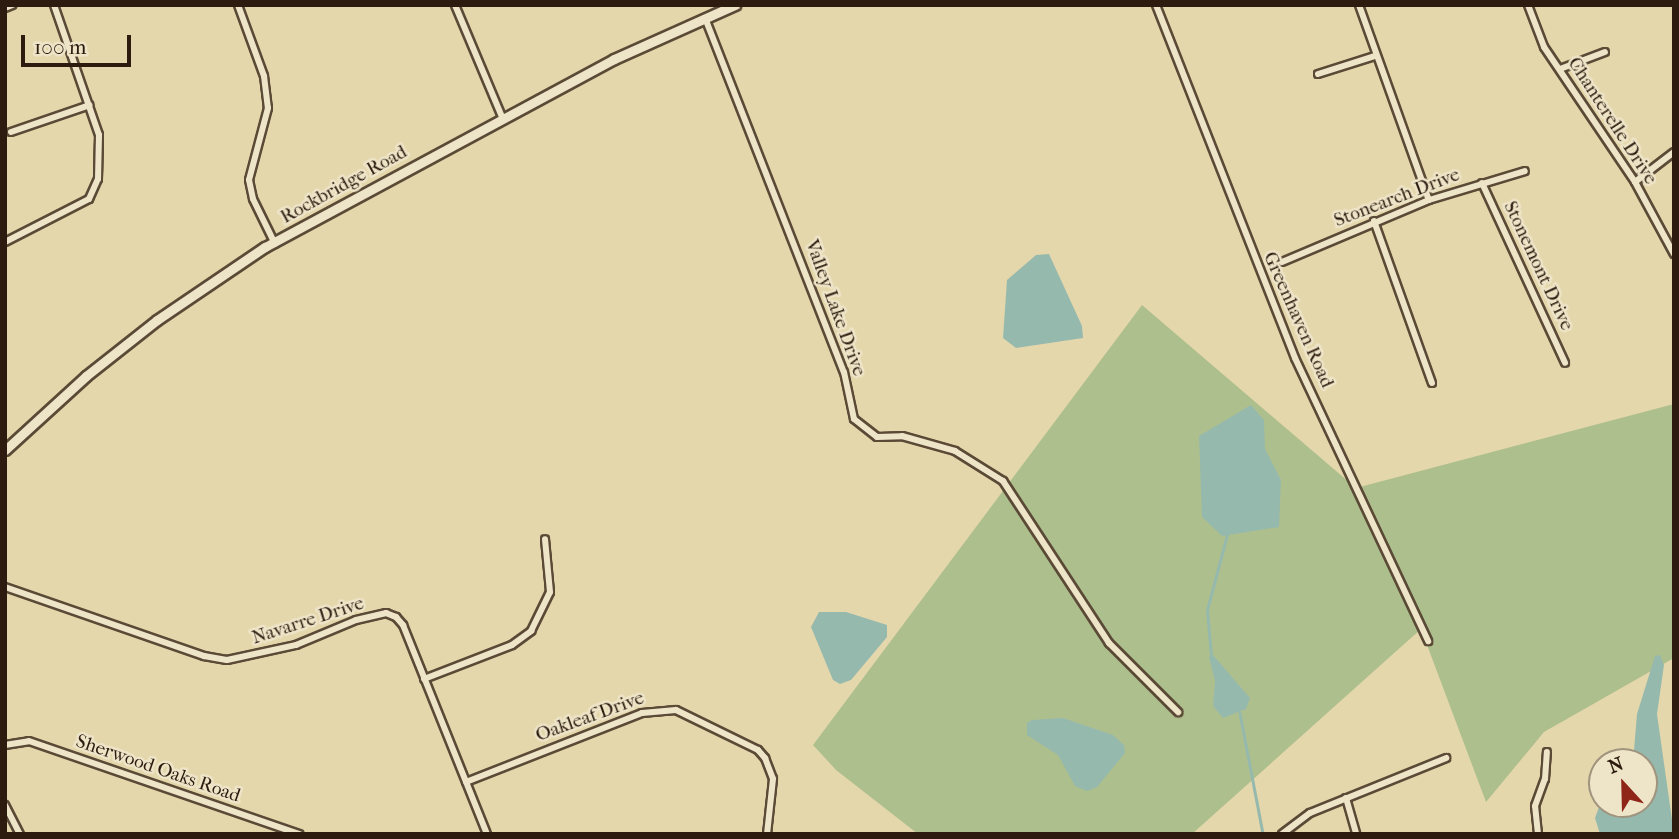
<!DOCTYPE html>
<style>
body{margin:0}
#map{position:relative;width:1679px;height:839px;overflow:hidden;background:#e5d7ac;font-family:"IM FELL French Canon",serif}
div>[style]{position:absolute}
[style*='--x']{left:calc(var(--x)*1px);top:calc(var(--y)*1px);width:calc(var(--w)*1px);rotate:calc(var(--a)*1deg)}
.green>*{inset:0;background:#aebf8e}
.water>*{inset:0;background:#96b9ad}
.stream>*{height:2.5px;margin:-1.25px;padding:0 1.25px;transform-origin:1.25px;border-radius:1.25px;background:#96b9ad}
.roads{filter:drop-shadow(2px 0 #5a4a36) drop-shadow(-2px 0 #5a4a36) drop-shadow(0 2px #5a4a36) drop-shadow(0 -2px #5a4a36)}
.minor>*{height:6px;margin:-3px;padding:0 3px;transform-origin:3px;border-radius:3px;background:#eee5c9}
.secondary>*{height:9px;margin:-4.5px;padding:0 4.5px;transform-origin:4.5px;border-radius:4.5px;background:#eee5c9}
span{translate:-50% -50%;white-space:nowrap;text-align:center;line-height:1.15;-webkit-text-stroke:5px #eee5c9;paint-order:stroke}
.street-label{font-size:19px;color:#2c1b0e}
.frame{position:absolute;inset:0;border:7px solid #2c1b0e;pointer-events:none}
.north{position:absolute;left:1588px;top:748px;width:70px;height:70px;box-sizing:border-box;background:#eee5c9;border:2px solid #a0947e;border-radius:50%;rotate:338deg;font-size:19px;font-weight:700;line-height:28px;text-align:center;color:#2c1b0e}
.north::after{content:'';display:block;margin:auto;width:24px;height:32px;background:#8f2418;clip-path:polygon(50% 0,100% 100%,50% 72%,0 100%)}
.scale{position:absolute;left:21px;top:35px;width:110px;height:32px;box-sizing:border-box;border:4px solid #2c1b0e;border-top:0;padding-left:9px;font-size:21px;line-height:24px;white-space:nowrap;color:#2c1b0e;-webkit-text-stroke:5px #eee5c9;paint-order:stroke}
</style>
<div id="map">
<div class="green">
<i style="clip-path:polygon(1142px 305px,1356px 488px,1674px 404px,1674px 658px,1544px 732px,1486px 802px,1421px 629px,1192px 834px,918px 834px,836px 770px,813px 745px)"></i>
</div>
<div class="water">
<i style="clip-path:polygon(1049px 254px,1082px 326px,1083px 338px,1016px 348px,1003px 338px,1007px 280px,1036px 255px)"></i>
<i style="clip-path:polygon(1251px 405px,1264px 420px,1265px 449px,1281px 480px,1279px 527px,1222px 536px,1202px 517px,1199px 436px)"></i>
<i style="clip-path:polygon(819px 612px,846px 612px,887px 625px,887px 637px,851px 680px,840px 684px,833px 680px,811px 627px)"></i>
<i style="clip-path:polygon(1213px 655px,1250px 698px,1246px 709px,1223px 718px,1213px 706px,1215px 681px,1209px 657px)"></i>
<i style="clip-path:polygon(1660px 655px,1664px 665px,1657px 714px,1674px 834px,1600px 834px,1595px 818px,1602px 799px,1602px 804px,1644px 804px,1644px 762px,1633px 762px,1637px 714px,1655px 656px)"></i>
<i style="clip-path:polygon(1063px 718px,1113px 735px,1124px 745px,1125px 753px,1097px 787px,1087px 791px,1075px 786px,1058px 755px,1027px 735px,1027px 723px,1032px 720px)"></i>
</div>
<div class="stream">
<i style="--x:1211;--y:656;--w:46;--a:-95"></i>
<i style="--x:1207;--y:610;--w:78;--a:-75.1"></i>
<i style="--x:1240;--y:713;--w:123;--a:79.2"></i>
</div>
<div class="roads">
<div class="minor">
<i style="--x:238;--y:5;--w:76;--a:69.9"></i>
<i style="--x:264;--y:76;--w:32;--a:83"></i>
<i style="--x:268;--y:108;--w:74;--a:104.8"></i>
<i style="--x:249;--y:180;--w:19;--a:78"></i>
<i style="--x:253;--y:199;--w:50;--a:63.9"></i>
<i style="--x:455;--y:5;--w:124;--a:67.2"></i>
<i style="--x:1156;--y:5;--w:379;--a:68.5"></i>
<i style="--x:1295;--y:358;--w:313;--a:64.8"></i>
<i style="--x:1359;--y:5;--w:207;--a:70.3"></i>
<i style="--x:1528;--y:5;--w:45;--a:69.1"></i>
<i style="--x:1544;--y:47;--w:163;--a:56"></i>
<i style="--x:1635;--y:182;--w:82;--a:61.6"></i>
<i style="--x:5;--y:8;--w:8;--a:-23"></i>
<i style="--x:705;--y:18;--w:380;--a:68.6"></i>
<i style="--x:844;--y:372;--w:48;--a:78"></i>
<i style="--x:854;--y:419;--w:29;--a:38"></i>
<i style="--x:877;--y:437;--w:25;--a:-2"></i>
<i style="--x:902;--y:436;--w:55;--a:15.8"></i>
<i style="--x:955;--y:451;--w:57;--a:32"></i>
<i style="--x:1003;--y:481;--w:194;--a:56.8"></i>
<i style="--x:1109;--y:643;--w:98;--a:45"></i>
<i style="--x:1560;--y:69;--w:48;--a:-20.7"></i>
<i style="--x:1318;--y:74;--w:60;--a:-17.5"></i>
<i style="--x:11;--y:132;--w:83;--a:-18.9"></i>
<i style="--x:1635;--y:182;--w:49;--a:-37.6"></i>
<i style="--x:1482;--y:183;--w:198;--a:65.2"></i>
<i style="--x:1374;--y:221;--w:172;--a:70.3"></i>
<i style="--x:5;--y:242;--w:94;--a:-27.1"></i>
<i style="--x:89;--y:199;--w:22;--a:-66"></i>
<i style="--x:98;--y:179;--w:44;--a:-88.7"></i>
<i style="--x:99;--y:135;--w:138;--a:-109.1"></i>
<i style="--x:1282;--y:262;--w:160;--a:-22.9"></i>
<i style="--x:1429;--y:200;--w:100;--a:-16.8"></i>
<i style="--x:5;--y:587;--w:211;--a:19.1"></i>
<i style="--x:204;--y:656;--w:23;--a:10"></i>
<i style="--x:227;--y:660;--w:71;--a:-12.3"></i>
<i style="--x:296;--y:645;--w:65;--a:-22.6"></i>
<i style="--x:356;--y:620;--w:31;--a:-13"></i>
<i style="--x:386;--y:613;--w:11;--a:22"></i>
<i style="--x:396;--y:617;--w:11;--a:49"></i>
<i style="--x:403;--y:625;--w:225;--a:68.1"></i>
<i style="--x:424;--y:679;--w:94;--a:-21.1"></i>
<i style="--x:512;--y:645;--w:24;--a:-36"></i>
<i style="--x:531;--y:631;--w:43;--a:-64"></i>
<i style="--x:550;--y:592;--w:53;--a:-95.4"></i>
<i style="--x:5;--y:745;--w:24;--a:-9"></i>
<i style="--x:29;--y:741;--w:286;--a:19"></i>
<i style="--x:466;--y:782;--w:189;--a:-21.4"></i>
<i style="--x:642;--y:713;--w:34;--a:-5"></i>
<i style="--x:676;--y:710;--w:91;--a:26"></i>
<i style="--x:758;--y:750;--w:11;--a:49"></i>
<i style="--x:765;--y:758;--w:22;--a:69"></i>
<i style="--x:773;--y:779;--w:55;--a:96.2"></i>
<i style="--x:1346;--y:798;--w:37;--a:74"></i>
<i style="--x:5;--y:805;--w:33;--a:63"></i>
<i style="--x:1282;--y:834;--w:35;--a:-37"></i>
<i style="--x:1310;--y:813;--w:147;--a:-22"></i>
<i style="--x:1538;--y:834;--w:28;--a:-96"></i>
<i style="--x:1535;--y:806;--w:29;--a:-70"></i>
<i style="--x:1545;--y:779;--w:27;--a:-86"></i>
</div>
<div class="secondary">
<i style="--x:5;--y:450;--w:110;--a:-42.4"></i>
<i style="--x:86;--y:376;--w:90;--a:-38.3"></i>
<i style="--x:157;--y:320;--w:130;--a:-34.1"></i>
<i style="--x:265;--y:247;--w:396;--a:-28.3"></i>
<i style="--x:614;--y:59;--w:133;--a:-24.1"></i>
</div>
</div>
<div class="street-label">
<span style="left:1612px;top:121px;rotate:57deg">Chanterelle Drive</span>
<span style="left:344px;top:185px;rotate:-29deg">Rockbridge Road</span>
<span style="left:1397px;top:198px;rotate:-21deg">Stonearch Drive</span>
<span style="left:1538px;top:266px;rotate:65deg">Stonemont Drive</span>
<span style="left:835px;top:308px;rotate:70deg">Valley Lake Drive</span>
<span style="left:1298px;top:320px;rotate:66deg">Greenhaven Road</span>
<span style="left:308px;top:621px;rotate:-18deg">Navarre Drive</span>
<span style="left:590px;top:717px;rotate:-20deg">Oakleaf Drive</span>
<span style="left:158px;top:769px;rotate:19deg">Sherwood Oaks Road</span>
</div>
<div class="frame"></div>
<div class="north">N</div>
<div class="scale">100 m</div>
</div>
